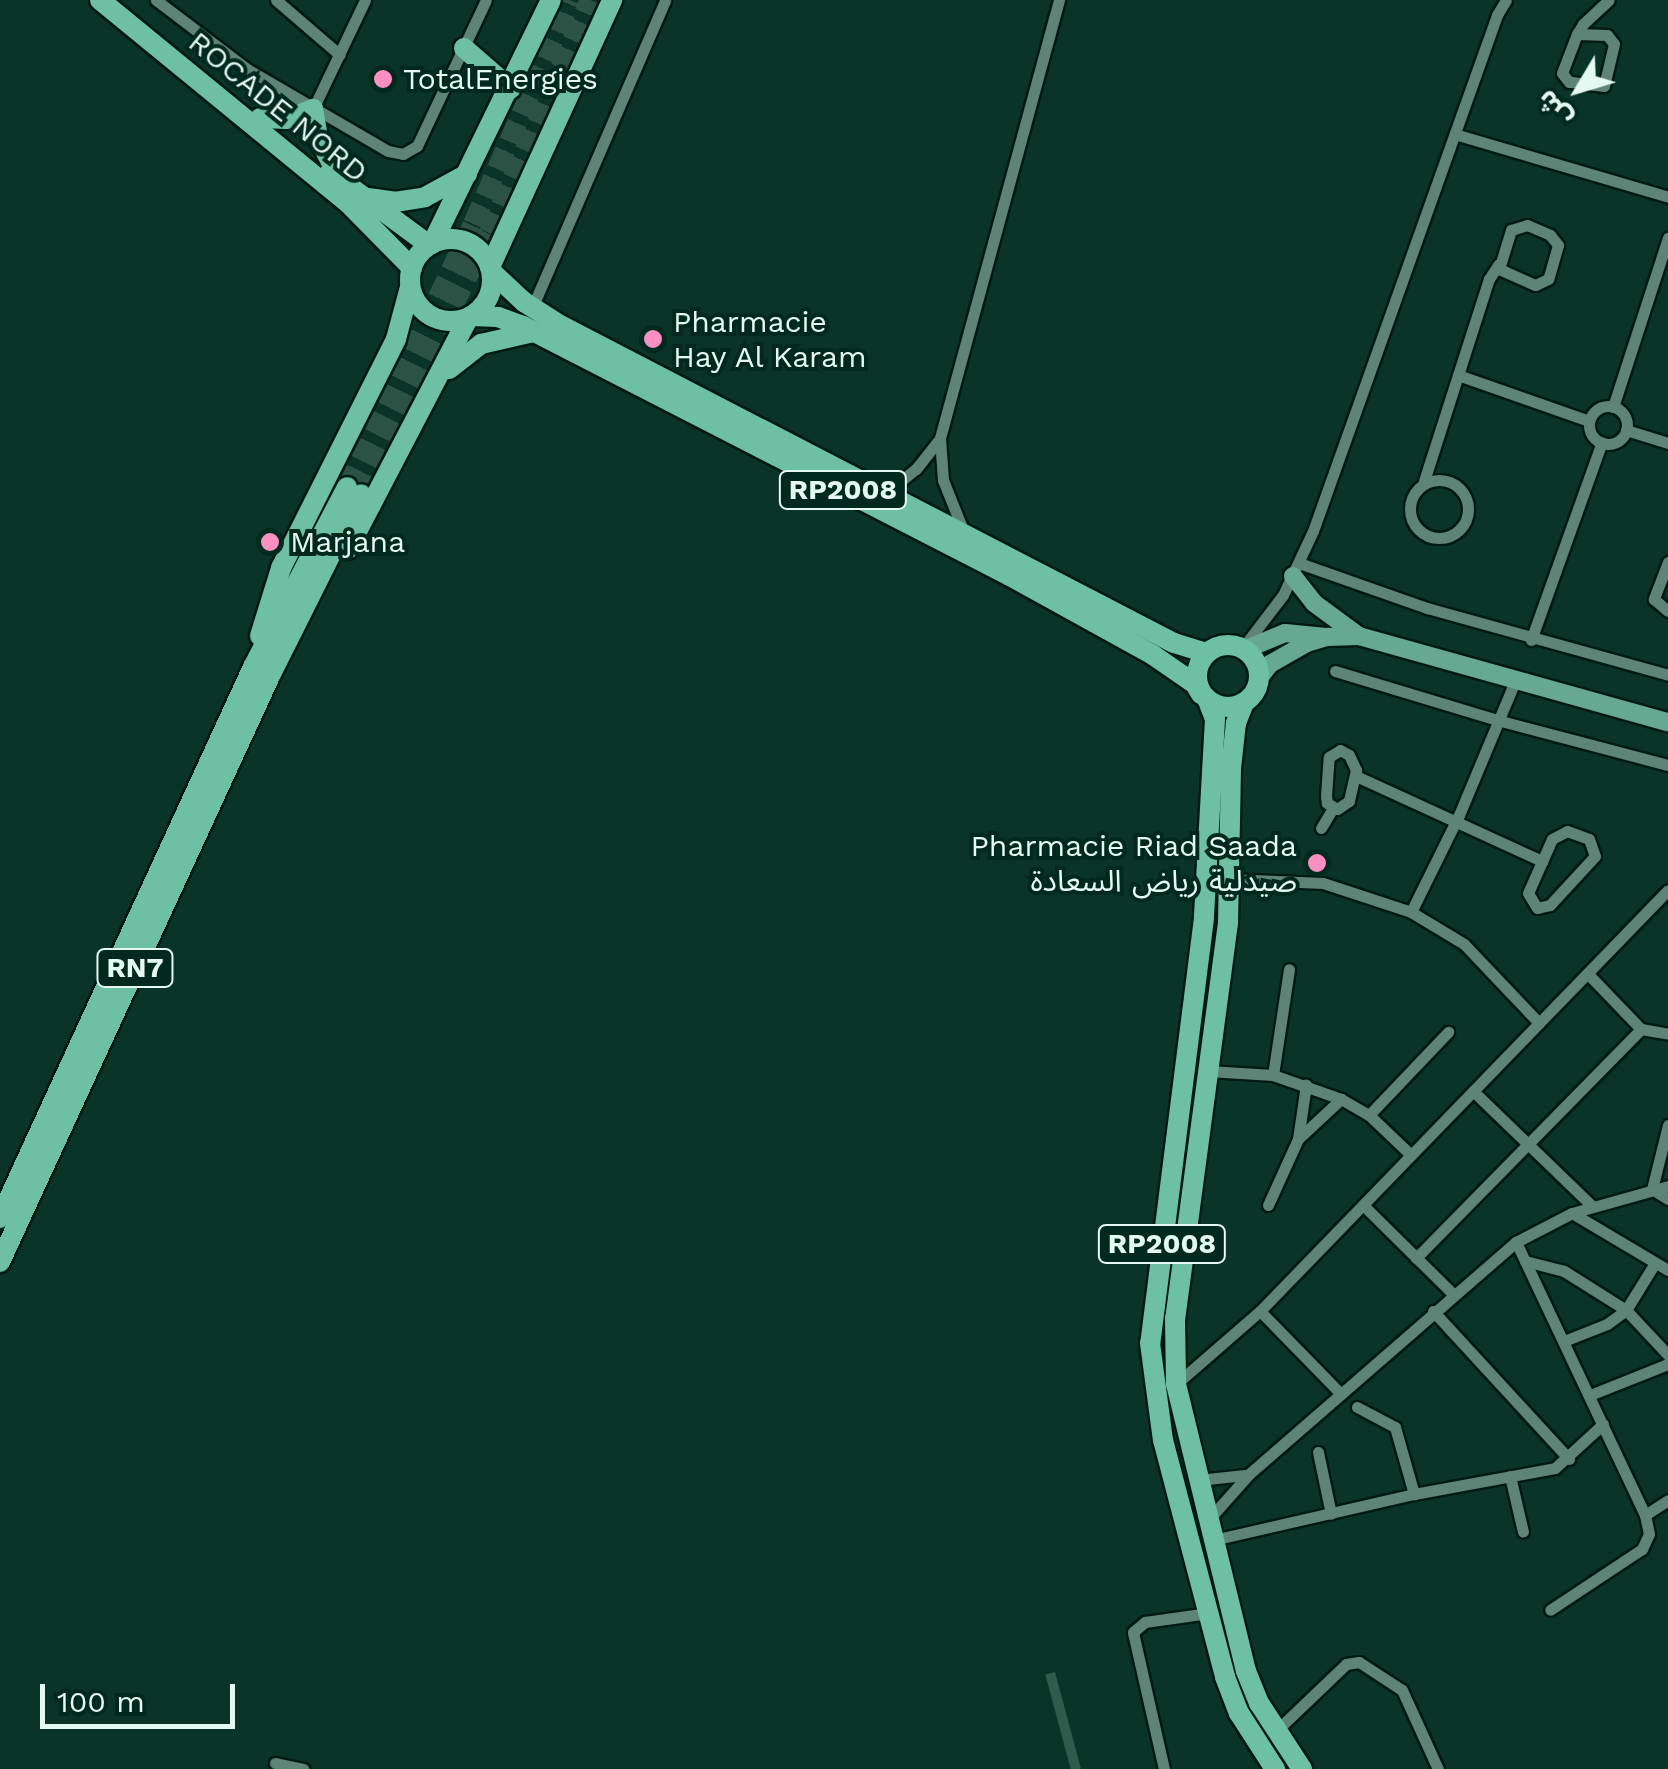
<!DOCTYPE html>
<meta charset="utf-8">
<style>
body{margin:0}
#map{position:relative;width:1668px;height:1769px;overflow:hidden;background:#0b3428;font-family:"Work Sans","Noto Sans Arabic",sans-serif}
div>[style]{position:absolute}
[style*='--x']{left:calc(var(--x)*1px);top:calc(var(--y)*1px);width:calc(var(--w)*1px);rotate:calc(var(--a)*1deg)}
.green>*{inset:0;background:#2d5b4c;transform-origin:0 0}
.highway-tunnel>*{height:20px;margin-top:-10px;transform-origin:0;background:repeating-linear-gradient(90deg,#2c5246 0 20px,transparent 0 30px)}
.roads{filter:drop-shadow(2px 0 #001a12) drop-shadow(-2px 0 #001a12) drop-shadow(0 2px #001a12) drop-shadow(0 -2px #001a12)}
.street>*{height:11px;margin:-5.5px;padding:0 5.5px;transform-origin:5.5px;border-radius:5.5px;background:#5d8476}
.street>.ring{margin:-5.5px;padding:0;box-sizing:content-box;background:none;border:11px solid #5d8476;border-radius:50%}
.primary>*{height:18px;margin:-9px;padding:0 9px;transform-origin:9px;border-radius:9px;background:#67a892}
.highway>*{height:20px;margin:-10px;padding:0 10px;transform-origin:10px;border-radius:10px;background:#6ec0a5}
.highway>.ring{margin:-10px;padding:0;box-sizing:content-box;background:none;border:20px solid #6ec0a5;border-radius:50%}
.dots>*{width:28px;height:28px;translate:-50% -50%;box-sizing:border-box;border:5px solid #01291e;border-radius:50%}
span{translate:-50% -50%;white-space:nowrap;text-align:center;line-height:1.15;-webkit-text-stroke:8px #01291e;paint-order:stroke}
.shield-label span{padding:2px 8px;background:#01291e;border:2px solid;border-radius:8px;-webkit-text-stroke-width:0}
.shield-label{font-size:28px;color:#e4f9f1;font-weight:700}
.poi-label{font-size:30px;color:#e4f9f1}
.left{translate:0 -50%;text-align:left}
.right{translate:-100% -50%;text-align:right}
.street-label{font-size:30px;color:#e4f9f1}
.north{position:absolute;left:1528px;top:40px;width:100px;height:100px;-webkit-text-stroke:8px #01291e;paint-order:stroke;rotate:232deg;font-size:28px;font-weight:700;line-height:40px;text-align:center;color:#e4f9f1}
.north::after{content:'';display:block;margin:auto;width:35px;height:45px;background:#e4f9f1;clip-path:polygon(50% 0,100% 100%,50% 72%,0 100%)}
.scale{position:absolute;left:40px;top:1684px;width:195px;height:45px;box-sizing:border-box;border:5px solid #e4f9f1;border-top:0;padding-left:12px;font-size:30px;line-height:35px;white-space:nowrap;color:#e4f9f1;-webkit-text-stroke:8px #01291e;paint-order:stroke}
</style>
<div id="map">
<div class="green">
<i style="left:1055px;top:1672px;width:100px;height:10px;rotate:75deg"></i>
</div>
<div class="highway-tunnel">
<i style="--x:347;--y:487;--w:292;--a:-64.4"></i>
<i style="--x:473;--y:224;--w:244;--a:-66.4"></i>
<i style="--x:361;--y:494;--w:291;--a:-63.9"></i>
<i style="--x:489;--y:233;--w:254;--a:-66.6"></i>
</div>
<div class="roads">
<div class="street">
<i style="--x:156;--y:0;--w:114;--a:37.2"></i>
<i style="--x:247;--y:69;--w:163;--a:30.2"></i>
<i style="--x:388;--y:151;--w:15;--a:11"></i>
<i style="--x:403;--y:154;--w:16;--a:-30"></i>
<i style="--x:417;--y:146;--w:161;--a:-64.7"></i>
<i style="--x:276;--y:0;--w:84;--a:40.7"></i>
<i style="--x:1577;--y:34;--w:30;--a:2"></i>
<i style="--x:1607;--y:35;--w:11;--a:52"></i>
<i style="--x:1614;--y:44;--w:43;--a:103.4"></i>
<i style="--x:1604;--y:86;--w:35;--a:-173"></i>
<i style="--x:1569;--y:82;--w:11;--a:-128"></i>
<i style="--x:1562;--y:73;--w:42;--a:-69"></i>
<i style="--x:1577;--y:34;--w:12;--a:-59"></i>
<i style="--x:1583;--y:24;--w:35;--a:-43"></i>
<i style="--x:313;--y:109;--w:121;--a:-64.5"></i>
<i style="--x:1458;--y:135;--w:219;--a:16.4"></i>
<i style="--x:1527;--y:225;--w:25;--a:23"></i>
<i style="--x:1550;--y:235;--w:13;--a:51"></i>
<i style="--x:1558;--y:245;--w:35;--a:106"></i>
<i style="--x:1548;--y:279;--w:14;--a:155"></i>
<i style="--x:1535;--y:285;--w:39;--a:-156"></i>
<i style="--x:1499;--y:269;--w:41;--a:-72.9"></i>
<i style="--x:1511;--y:230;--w:17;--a:-17"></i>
<i style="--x:532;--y:308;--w:335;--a:-66.6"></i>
<i style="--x:1458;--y:375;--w:139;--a:19.3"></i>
<i class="ring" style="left:1589px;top:406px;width:27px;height:27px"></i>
<i style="--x:1613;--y:407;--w:178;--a:-72"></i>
<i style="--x:1626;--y:430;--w:44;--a:17.2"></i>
<i class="ring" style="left:1410px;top:480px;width:47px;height:47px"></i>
<i style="--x:1424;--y:481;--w:212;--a:-72.2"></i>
<i style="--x:1489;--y:279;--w:17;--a:-57"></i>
<i style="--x:886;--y:493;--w:38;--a:-39"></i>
<i style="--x:916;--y:469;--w:39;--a:-52"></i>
<i style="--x:963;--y:530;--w:54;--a:-111.8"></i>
<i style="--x:943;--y:480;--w:42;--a:-94.1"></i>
<i style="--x:940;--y:438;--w:454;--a:-74.8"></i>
<i style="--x:1668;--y:562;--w:40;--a:111"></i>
<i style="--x:1654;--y:599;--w:18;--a:41"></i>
<i style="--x:1299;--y:563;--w:136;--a:19.4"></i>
<i style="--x:1427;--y:608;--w:250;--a:15.5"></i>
<i style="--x:1531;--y:640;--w:210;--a:-70.3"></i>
<i style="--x:1244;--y:646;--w:64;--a:-52.6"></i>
<i style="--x:1283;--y:595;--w:71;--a:-64.9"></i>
<i style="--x:1313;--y:531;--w:548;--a:-70.37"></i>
<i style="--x:1497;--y:15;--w:17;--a:-59"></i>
<i style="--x:1335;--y:671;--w:173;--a:16.8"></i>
<i style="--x:1501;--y:721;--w:173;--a:14.8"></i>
<i style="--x:1340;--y:750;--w:10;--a:29"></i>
<i style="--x:1349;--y:755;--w:17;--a:65"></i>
<i style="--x:1356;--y:770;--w:32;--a:103"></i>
<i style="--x:1349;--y:801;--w:14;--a:146"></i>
<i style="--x:1337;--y:809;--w:12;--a:-149"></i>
<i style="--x:1327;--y:803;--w:7;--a:-98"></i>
<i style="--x:1326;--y:796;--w:39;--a:-86"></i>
<i style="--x:1329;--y:757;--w:13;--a:-32"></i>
<i style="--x:1356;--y:776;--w:205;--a:24.6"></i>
<i style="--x:1321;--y:828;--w:23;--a:-59"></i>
<i style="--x:1567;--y:831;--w:23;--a:20"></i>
<i style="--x:1589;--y:839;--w:18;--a:71"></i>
<i style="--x:1595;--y:856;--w:67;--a:132.6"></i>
<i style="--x:1550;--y:905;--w:13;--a:167"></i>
<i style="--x:1537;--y:908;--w:17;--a:-121"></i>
<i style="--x:1528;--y:893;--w:59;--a:-66"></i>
<i style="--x:1552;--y:839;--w:17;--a:-28"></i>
<i style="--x:1229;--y:879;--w:94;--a:2.4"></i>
<i style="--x:1323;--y:883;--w:93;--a:18.2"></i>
<i style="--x:1411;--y:912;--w:62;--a:31.1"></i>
<i style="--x:1464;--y:944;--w:109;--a:46.5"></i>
<i style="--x:1411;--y:912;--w:108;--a:-63.7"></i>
<i style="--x:1459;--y:815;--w:147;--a:-67.3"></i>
<i style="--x:1588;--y:974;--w:76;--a:46.1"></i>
<i style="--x:1641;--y:1029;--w:27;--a:10"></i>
<i style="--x:1208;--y:1071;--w:65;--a:3.5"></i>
<i style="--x:1273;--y:1075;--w:72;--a:19.4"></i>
<i style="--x:1341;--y:1099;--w:32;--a:30"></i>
<i style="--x:1369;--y:1115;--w:58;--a:43.6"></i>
<i style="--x:1273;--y:1075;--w:107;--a:-81.4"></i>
<i style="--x:1473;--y:1091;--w:165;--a:44"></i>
<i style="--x:1369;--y:1115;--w:115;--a:-46.4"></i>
<i style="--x:1668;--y:1125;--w:66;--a:104"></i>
<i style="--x:1652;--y:1189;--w:19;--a:32"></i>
<i style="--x:1298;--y:1139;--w:59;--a:-42.9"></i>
<i style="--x:1268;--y:1205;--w:72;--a:-65.6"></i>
<i style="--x:1298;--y:1139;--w:55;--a:-81.6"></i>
<i style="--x:1363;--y:1205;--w:127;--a:44.7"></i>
<i style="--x:1572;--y:1213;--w:112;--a:30.7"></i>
<i style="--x:1516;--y:1242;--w:302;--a:64.7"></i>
<i style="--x:1645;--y:1515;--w:19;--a:78"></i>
<i style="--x:1649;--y:1534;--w:17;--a:115"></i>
<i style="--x:1642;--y:1549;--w:110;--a:146.5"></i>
<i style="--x:1416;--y:1258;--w:321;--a:-45.5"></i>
<i style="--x:1525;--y:1261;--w:40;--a:14.4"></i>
<i style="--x:1564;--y:1271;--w:73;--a:32.2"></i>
<i style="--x:1626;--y:1310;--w:62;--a:47"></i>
<i style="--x:1260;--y:1311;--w:116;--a:45.7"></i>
<i style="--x:1433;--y:1311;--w:201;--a:47.4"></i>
<i style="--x:1564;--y:1341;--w:46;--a:-21.6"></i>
<i style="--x:1607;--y:1324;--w:24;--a:-36"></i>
<i style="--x:1626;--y:1310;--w:55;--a:-58.3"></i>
<i style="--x:1176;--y:1384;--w:111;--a:-41"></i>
<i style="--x:1260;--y:1311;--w:586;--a:-45.9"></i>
<i style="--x:1590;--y:1395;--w:84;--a:-21.7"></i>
<i style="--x:1357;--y:1407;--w:43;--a:27.8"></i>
<i style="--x:1395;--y:1427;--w:70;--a:74.2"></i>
<i style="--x:1318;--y:1452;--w:63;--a:78.2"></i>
<i style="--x:1510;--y:1476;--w:57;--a:76.9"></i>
<i style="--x:1198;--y:1480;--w:47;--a:-6.1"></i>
<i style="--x:1645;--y:1515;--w:27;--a:-33"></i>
<i style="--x:1210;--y:1518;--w:59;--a:-48.4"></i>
<i style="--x:1249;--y:1474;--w:354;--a:-41"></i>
<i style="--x:1516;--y:1242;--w:63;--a:-27.4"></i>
<i style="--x:1572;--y:1213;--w:100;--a:-15.7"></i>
<i style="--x:1213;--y:1540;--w:206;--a:-12.9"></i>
<i style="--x:1414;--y:1494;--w:143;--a:-10.4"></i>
<i style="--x:1555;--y:1468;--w:65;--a:-42.5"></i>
<i style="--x:1276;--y:1731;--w:97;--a:-43.7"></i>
<i style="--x:1346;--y:1664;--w:13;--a:-9"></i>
<i style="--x:1359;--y:1662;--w:51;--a:33.1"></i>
<i style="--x:1402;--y:1690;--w:87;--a:65.5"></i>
<i style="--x:275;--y:1763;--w:29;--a:12"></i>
<i style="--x:1164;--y:1769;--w:140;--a:-102.8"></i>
<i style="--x:1133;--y:1632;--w:16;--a:-40"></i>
<i style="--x:1145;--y:1622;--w:64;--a:-8.1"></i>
</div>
<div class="primary">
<i style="--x:1293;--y:576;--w:34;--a:52"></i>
<i style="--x:1314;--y:603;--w:56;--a:36.3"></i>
<i style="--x:1244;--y:650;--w:44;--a:-22.5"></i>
<i style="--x:1285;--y:633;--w:41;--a:5.6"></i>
<i style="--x:1259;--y:678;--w:18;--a:-52"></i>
<i style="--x:1270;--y:664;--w:43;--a:-29.6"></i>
<i style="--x:1307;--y:643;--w:21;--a:-17"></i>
<i style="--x:1327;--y:637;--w:32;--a:-2"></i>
<i style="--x:1359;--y:636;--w:321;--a:15.6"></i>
</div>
<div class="highway">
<i style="--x:100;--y:0;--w:318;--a:39.3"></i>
<i style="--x:346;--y:201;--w:94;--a:45.4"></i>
<i style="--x:464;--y:48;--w:62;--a:41.1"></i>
<i style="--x:260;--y:118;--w:27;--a:2"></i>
<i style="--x:287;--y:119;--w:28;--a:-21"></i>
<i style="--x:313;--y:109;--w:28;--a:80"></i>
<i style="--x:318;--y:137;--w:50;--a:62.4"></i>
<i style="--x:330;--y:172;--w:123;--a:36.4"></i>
<i style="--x:368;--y:198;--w:27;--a:8"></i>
<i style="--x:395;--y:202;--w:30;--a:-9"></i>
<i style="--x:425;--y:197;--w:48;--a:-28.7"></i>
<i class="ring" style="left:410px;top:239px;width:62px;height:62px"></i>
<i style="--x:432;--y:244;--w:271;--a:-64"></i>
<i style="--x:490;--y:267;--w:294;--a:-65.4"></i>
<i style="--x:492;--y:272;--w:44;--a:43.2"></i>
<i style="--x:524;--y:302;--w:43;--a:32.6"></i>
<i style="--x:560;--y:325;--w:691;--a:27.38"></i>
<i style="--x:1174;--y:643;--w:34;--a:17"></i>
<i style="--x:471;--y:316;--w:27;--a:2"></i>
<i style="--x:498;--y:317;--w:27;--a:20"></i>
<i style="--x:523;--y:326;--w:547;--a:27.17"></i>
<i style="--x:1010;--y:576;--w:163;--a:28.9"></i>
<i style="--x:1153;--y:655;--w:51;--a:34.6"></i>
<i style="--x:1195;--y:684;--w:12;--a:59"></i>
<i style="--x:449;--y:369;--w:41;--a:-38"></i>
<i style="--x:481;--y:344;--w:54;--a:-12.8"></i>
<i style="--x:348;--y:549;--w:258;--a:-62.5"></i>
<i style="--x:260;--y:636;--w:71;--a:-72.8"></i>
<i style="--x:281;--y:568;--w:256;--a:-63.3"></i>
<i style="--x:396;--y:339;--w:54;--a:-74.9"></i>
<i class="ring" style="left:1197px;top:645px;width:42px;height:42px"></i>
<i style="--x:1208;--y:701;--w:19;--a:69"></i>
<i style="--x:1215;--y:719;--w:199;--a:93.2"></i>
<i style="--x:1204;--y:918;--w:428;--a:97.2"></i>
<i style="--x:1150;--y:1343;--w:98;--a:82.4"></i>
<i style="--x:1163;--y:1440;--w:245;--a:75.3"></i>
<i style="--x:1225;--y:1677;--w:39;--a:69"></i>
<i style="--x:1239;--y:1713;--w:67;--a:57.3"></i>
<i style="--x:1244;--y:703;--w:22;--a:112"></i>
<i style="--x:1236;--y:723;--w:45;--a:96.3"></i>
<i style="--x:1231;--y:768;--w:155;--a:91.1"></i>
<i style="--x:1228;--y:923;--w:399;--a:97.6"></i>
<i style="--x:1175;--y:1318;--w:66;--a:89.1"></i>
<i style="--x:1176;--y:1384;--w:295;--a:76.3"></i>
<i style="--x:1246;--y:1671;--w:35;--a:68"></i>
<i style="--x:1259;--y:1703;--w:79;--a:56.9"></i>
<i style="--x:0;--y:1218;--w:606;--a:-65.34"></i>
<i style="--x:253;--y:667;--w:203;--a:-62.4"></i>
<i style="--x:0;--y:1262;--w:647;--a:-65.26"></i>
<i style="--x:271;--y:674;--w:201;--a:-63.4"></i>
</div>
</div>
<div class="dots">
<i style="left:383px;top:79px;background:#fc8fc1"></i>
<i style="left:653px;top:339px;background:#fc8fc1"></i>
<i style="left:270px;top:542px;background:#fc8fc1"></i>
<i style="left:1317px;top:863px;background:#fc8fc1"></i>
</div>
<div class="shield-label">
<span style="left:843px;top:490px">RP2008</span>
<span style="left:135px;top:968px">RN7</span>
<span style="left:1162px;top:1244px">RP2008</span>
</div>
<div class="poi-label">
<span class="left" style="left:403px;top:79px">TotalEnergies</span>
<span class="left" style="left:673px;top:339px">Pharmacie<br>Hay Al Karam</span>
<span class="left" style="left:290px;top:542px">Marjana</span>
<span class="right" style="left:1297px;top:863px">Pharmacie Riad Saada<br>صيدلية رياض السعادة</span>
</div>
<div class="street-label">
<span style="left:278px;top:107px;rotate:39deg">ROCADE NORD</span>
</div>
<div class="north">ش</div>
<div class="scale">100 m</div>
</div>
